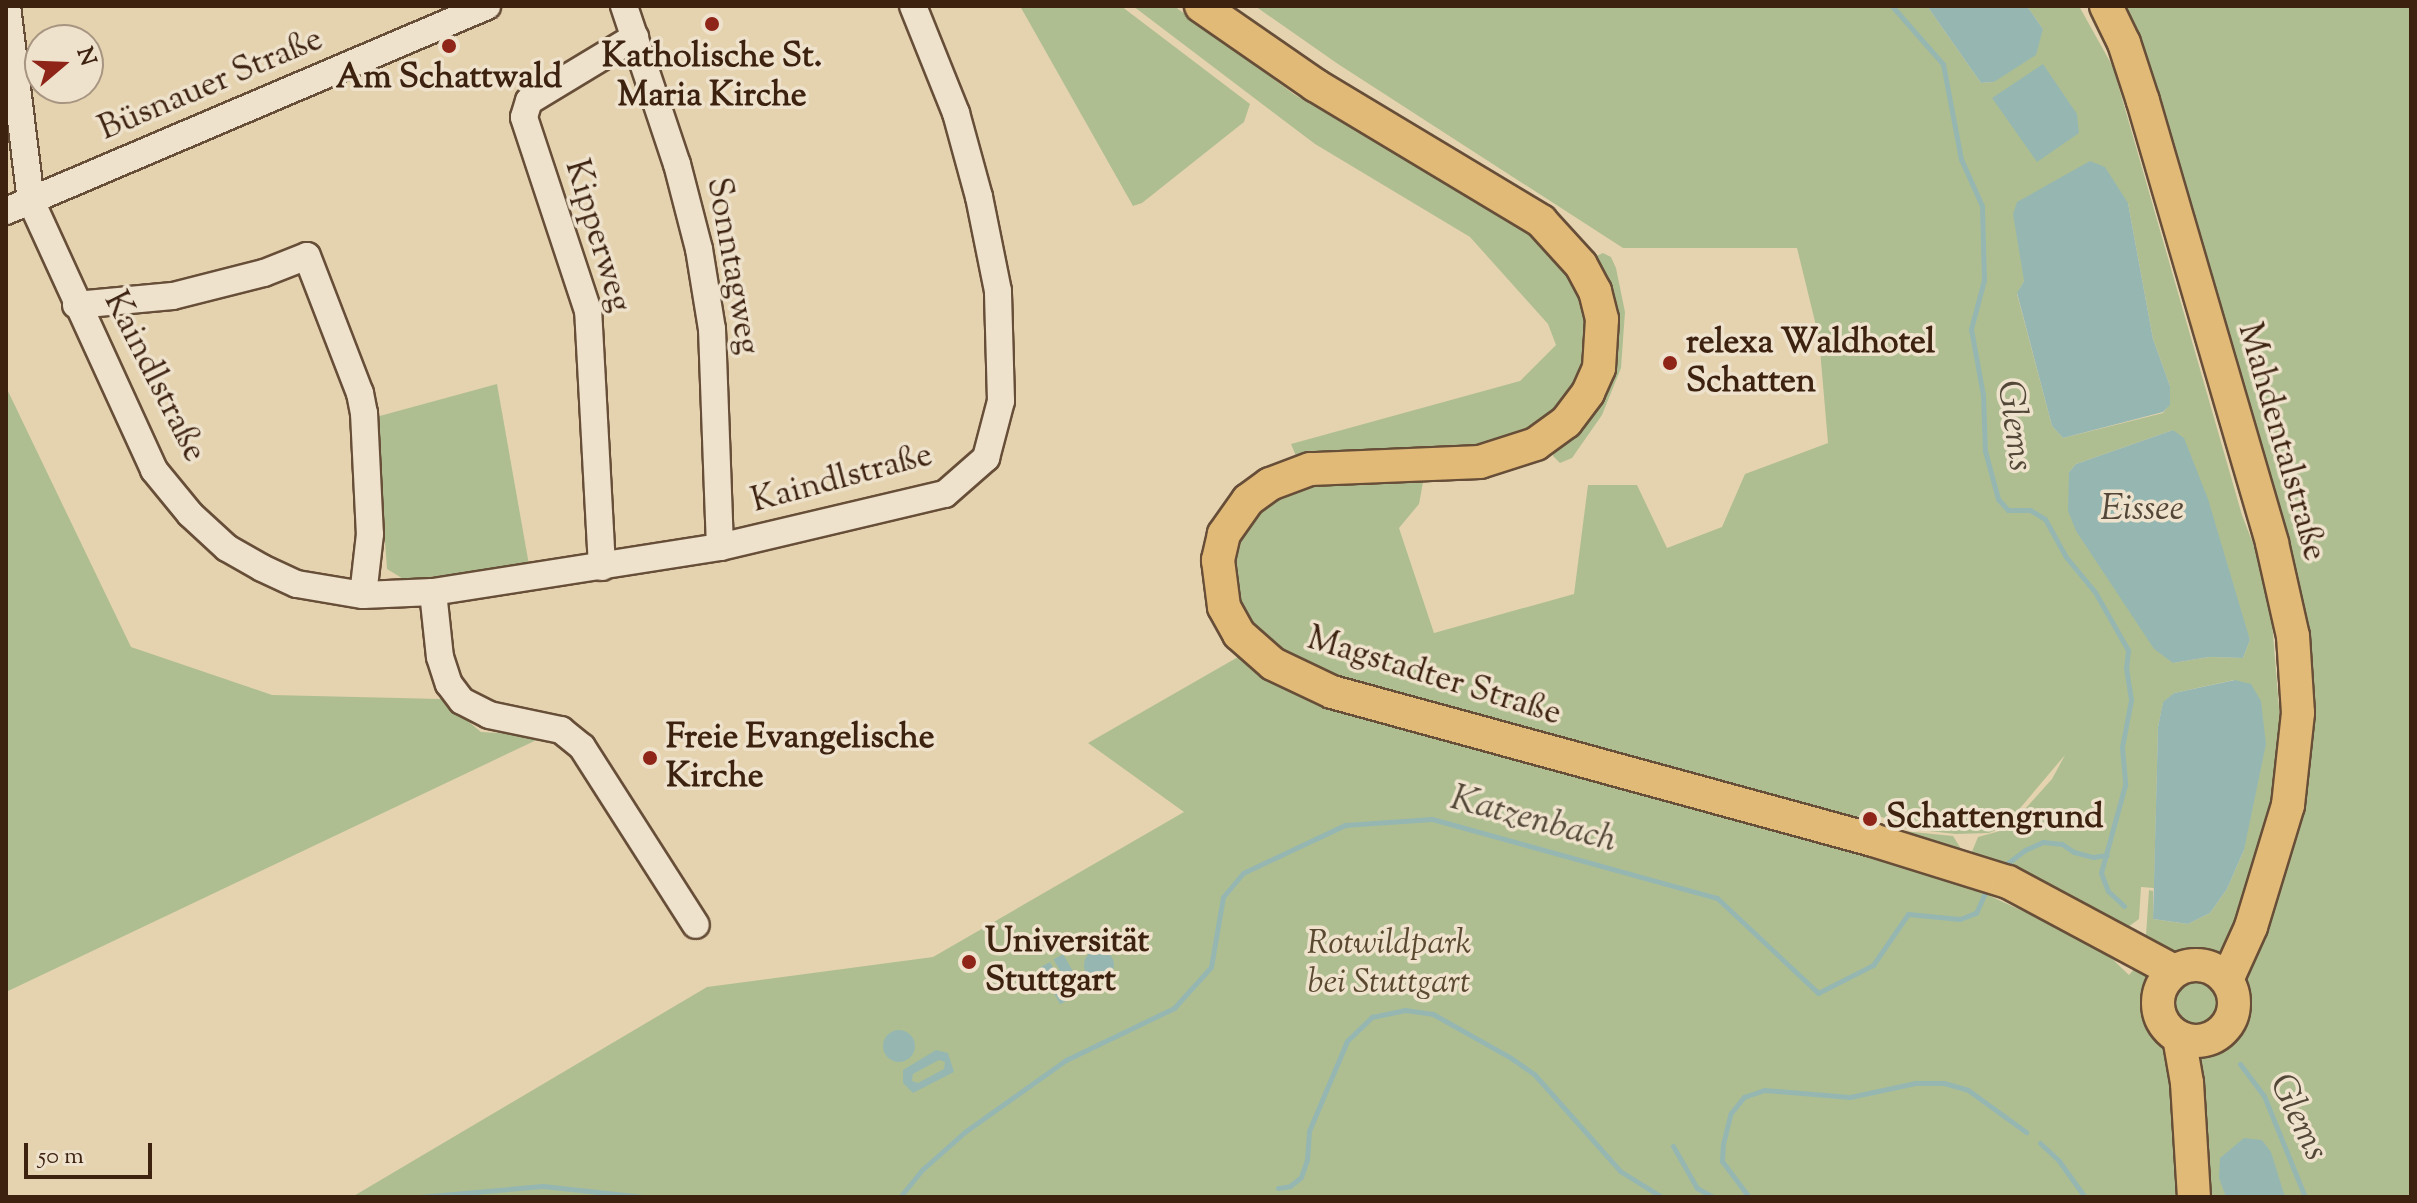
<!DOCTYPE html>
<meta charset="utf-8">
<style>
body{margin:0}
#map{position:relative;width:2417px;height:1203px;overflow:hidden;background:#e5d3b0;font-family:"Sorts Mill Goudy",serif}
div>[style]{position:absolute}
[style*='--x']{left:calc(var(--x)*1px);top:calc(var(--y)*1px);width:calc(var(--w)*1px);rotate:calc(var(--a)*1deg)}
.green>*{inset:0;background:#afbe90}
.water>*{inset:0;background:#96b7b1;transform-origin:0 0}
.round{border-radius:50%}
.stream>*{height:5px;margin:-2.5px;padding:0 2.5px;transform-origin:2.5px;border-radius:2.5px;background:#96b7b1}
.roads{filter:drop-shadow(2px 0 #674e38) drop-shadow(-2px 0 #674e38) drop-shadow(0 2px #674e38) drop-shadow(0 -2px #674e38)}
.minor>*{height:26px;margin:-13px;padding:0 13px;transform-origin:13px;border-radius:13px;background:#eee2cc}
.major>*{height:32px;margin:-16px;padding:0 16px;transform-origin:16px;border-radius:16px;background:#e2ba78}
.major>.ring{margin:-16px;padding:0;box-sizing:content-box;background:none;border:32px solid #e2ba78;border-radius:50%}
.dots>*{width:22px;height:22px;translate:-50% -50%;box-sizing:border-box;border:4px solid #eee2cc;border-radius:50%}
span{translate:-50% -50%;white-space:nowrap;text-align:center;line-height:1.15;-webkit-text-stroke:7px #eee2cc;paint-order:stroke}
.poi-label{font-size:34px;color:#3d2210;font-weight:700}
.left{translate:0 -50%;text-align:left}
.street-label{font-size:34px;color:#3d2210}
.park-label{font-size:34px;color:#5a4930;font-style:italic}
.water-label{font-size:36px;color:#534738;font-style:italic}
.frame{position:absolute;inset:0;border:8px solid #3d2210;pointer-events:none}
.north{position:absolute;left:24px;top:24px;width:80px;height:80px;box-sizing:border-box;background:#eee2cc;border:2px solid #a79581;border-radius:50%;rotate:71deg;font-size:22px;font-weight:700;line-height:32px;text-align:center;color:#3d2210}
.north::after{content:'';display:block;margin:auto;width:28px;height:36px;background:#8f2418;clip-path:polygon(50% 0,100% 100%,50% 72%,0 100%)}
.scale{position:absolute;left:24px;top:1143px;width:128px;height:36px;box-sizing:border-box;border:4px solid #3d2210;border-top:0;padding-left:10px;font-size:24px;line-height:28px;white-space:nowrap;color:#3d2210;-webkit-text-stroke:6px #eee2cc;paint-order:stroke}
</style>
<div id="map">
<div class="green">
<i style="clip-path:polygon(1020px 6px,1121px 6px,1250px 104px,1244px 122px,1142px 203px,1133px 206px)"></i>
<i style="clip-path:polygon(1133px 6px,1174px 6px,1295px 95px,1522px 222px,1567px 264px,1587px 309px,1588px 353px,1572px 395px,1537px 428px,1484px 448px,1298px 461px,1291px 444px,1520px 381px,1556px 345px,1548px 324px,1470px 237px,1315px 144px)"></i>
<i style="clip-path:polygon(evenodd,1255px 6px,1927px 6px,1981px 83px,1994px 82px,2043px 29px,2027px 6px,2079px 6px,2113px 67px,2242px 515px,2269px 585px,2280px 720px,2277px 774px,2266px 830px,2310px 734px,2117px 6px,2411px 6px,2411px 1197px,352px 1197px,707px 987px,933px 957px,1184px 812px,1088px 743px,1245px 653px,1949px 877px,2079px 937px,2105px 952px,2129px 975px,2153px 948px,2146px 935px,2149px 890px,2153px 891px,2153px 919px,2188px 924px,2210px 913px,2227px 889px,2244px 850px,2234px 680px,2174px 693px,2163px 703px,2158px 727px,2154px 888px,2141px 887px,2139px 919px,2124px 930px,2120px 923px,1971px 854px,1978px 837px,2007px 829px,2052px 779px,2065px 755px,2005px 826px,1989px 833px,1956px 834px,1893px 827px,1889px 819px,1881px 817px,1879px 821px,1860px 816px,1843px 823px,1302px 668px,1248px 625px,1230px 580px,1234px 545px,1258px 506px,1296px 485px,1424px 477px,1419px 504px,1399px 528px,1434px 633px,1574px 594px,1588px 485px,1637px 485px,1667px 548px,1722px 527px,1745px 474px,1828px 443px,1819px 338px,1797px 248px,1623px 248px,1338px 64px,1255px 6px,2128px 203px,2153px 339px,2170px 386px,2169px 405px,2163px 413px,2063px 438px,2052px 426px,2017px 294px,2024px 281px,2128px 203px,1255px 6px,2173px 430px,2250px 640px,2243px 658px,2209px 657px,2173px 663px,2069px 472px,2076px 464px,2173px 430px)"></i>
<i style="clip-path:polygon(1603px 253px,1611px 257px,1616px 268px,1625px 312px,1621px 368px,1602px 415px,1572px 458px,1560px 463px,1553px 456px,1554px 450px,1585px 422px,1594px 257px)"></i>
<i style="clip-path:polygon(497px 384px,529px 565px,405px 580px,387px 569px,376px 417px)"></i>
<i style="clip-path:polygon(6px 387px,131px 647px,272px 695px,441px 699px,481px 732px,545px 736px,6px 992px)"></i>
<i style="clip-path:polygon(1893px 830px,1953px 836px,1963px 852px)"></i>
</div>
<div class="water">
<i style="clip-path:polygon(1927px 6px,2027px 6px,2043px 29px,2036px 55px,1994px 82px,1981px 83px)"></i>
<i style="clip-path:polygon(2043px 64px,2077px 114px,2079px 133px,2037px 162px,1992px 98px)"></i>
<i style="clip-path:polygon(2090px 161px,2105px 167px,2128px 203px,2153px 339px,2170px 386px,2170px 405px,2163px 412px,2063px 438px,2052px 426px,2017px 293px,2024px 281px,2013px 214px,2017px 202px)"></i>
<i style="clip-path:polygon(2173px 430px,2184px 438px,2208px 499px,2250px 640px,2243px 658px,2209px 657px,2173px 663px,2154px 649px,2076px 531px,2068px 511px,2069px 472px,2076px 464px)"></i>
<i style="clip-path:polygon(2235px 680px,2251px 684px,2261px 701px,2266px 744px,2244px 850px,2227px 889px,2210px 913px,2188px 924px,2153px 919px,2158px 727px,2163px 702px,2174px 693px)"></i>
<i class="round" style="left:1084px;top:950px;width:30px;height:30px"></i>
<i style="left:1063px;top:954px;width:43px;height:11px;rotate:60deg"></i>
<i style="left:1050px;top:962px;width:42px;height:11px;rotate:62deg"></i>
<i class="round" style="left:883px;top:1030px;width:32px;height:32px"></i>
<i style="clip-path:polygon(evenodd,936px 1050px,948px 1053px,954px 1072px,913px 1093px,903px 1083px,903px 1070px,936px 1050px,939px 1060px,945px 1062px,944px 1069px,918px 1083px,912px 1081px,913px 1074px,939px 1060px)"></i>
<i style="clip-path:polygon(2244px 1138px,2262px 1140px,2271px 1152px,2285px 1197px,2226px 1197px,2219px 1178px,2220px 1158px)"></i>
</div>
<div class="stream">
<i style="--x:1892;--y:6;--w:77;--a:48.7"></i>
<i style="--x:1943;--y:64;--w:97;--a:79.3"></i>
<i style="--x:1961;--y:159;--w:51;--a:65.9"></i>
<i style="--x:1982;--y:206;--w:74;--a:88.5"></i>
<i style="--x:1984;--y:280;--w:51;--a:104.9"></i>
<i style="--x:1971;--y:329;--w:67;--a:79.7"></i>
<i style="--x:1983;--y:395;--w:56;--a:88"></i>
<i style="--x:1985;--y:451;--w:50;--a:74.8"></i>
<i style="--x:1998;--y:499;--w:15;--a:48"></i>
<i style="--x:2008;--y:510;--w:22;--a:0"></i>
<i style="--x:2030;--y:510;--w:17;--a:31"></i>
<i style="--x:2045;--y:519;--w:43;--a:61.1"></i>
<i style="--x:2066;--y:557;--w:45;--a:50.4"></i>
<i style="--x:2095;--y:592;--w:67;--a:60.4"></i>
<i style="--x:2128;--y:650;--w:18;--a:96"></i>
<i style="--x:2126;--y:668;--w:32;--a:81"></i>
<i style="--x:2131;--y:700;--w:48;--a:100.8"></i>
<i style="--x:2122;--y:747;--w:38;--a:85"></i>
<i style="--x:2125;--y:785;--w:91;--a:105.3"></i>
<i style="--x:2101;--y:873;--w:19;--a:69"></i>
<i style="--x:2108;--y:891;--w:22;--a:43"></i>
<i style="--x:2005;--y:865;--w:25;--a:-37"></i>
<i style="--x:2025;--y:850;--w:20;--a:-24"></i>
<i style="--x:2043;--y:842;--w:19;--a:6"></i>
<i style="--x:2062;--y:844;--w:14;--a:34"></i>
<i style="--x:2074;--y:852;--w:20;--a:15"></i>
<i style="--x:2093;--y:857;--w:14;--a:-8"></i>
<i style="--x:2240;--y:1064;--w:40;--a:53"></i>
<i style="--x:2264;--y:1096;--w:109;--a:67.9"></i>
<i style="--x:2040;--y:1143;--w:26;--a:43"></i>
<i style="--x:2059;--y:1161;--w:44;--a:54.2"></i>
<i style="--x:1673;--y:1146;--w:48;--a:60.3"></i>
<i style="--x:1697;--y:1188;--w:18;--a:29"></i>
<i style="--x:1278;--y:1188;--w:12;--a:-9"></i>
<i style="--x:1290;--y:1186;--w:14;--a:-39"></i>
<i style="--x:1301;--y:1177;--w:18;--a:-71"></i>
<i style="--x:1307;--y:1160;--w:29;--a:-86"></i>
<i style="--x:1309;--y:1131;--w:98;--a:-67.1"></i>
<i style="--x:1347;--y:1041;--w:35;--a:-44"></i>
<i style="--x:1372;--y:1017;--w:34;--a:-12"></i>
<i style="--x:1405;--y:1010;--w:28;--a:8"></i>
<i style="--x:1433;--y:1014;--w:90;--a:29.4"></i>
<i style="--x:1511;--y:1058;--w:28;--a:35"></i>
<i style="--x:1534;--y:1074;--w:130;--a:48.4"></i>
<i style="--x:1620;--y:1171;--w:49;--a:31.8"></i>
<i style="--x:419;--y:1197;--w:124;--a:-5.1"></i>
<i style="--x:543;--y:1186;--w:101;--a:6.3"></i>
<i style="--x:900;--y:1197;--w:36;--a:-51"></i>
<i style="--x:923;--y:1169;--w:57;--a:-41.5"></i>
<i style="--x:966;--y:1131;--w:123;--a:-35.4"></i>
<i style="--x:1066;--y:1060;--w:120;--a:-25.7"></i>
<i style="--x:1174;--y:1008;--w:55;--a:-47.9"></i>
<i style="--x:1211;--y:967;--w:71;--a:-80.3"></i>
<i style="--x:1223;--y:897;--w:31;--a:-50"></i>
<i style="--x:1243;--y:873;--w:113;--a:-25.2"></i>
<i style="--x:1345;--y:825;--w:87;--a:-3.9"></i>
<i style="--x:1432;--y:819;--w:296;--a:15.5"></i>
<i style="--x:1717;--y:898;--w:139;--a:43.2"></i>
<i style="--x:1818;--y:993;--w:62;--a:-27"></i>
<i style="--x:1873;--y:965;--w:62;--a:-55.5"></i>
<i style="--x:1908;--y:914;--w:52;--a:5.5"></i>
<i style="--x:1960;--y:919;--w:17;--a:-21"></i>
<i style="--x:1976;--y:913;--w:22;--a:-66"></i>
<i style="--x:1749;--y:1197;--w:45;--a:-126.9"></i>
<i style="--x:1722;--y:1161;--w:17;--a:-87"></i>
<i style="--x:1723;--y:1144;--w:32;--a:-76"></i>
<i style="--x:1731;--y:1113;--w:21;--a:-51"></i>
<i style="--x:1744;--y:1097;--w:21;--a:-19"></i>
<i style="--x:1764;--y:1090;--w:86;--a:4.7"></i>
<i style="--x:1850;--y:1097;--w:67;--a:-12"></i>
<i style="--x:1916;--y:1083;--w:28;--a:0"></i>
<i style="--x:1944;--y:1083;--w:25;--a:16"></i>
<i style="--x:1968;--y:1090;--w:72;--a:35.9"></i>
</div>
<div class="roads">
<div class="minor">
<i style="--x:7;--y:6;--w:196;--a:83"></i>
<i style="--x:31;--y:201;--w:296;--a:65.4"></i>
<i style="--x:154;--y:470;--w:57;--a:50.7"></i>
<i style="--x:190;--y:514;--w:50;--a:42.6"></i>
<i style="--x:227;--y:548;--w:40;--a:29.7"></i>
<i style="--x:262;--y:568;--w:38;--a:25"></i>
<i style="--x:297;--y:584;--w:67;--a:9.5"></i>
<i style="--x:363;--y:595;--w:70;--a:-2.5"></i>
<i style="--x:433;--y:592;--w:291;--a:-8.9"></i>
<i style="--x:720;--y:547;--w:231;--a:-13.3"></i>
<i style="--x:945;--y:494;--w:55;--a:-41.3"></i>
<i style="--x:986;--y:458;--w:59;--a:-75.3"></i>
<i style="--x:1001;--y:401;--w:110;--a:-91.6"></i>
<i style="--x:998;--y:291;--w:96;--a:-101.4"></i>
<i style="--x:979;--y:197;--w:87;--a:-105.3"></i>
<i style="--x:956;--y:113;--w:115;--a:-111.9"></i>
<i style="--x:624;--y:6;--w:167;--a:71.5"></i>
<i style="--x:677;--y:164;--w:88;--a:75.5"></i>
<i style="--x:699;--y:249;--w:81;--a:80.8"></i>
<i style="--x:712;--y:329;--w:218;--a:87.9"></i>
<i style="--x:6;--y:211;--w:523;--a:-23.08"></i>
<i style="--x:76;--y:305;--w:97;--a:-5.3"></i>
<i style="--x:173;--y:296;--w:94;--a:-14.2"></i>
<i style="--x:264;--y:273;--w:46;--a:-21.6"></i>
<i style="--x:307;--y:256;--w:147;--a:68.9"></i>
<i style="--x:360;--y:393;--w:20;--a:79"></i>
<i style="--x:364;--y:413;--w:121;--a:87.2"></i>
<i style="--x:370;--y:534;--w:61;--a:96.5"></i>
<i style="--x:602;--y:567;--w:256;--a:-93.1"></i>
<i style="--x:588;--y:311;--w:204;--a:-108.3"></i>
<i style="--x:524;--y:117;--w:17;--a:-73"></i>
<i style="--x:529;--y:101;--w:124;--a:-31.1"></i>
<i style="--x:433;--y:592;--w:65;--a:83.9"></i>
<i style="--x:440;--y:657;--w:28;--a:72"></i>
<i style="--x:449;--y:684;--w:21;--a:53"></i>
<i style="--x:462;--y:701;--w:30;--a:27"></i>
<i style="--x:489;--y:715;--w:74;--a:11.8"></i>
<i style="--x:561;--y:730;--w:27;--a:39"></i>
<i style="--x:582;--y:747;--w:211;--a:57.4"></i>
</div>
<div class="major">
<i style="--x:1201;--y:6;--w:139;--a:34.7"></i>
<i style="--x:1315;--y:85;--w:264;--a:31"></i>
<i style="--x:1541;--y:221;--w:59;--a:47.7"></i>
<i style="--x:1581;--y:265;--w:30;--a:62"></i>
<i style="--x:1595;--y:291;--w:29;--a:76"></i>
<i style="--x:1602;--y:319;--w:49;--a:93.5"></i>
<i style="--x:1599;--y:368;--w:27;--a:114"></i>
<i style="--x:1588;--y:393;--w:36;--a:127"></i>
<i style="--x:1566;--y:422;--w:37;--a:144"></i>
<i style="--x:1536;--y:444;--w:59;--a:162.2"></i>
<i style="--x:1480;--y:462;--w:170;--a:177.6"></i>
<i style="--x:1310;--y:469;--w:43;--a:159.4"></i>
<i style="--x:1270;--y:484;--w:27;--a:144"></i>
<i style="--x:1248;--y:500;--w:42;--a:125.2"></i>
<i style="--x:1224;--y:534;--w:27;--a:103"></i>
<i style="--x:1218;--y:560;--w:47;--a:82.7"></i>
<i style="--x:1224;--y:607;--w:31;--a:61"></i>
<i style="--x:1239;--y:634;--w:45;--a:41.4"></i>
<i style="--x:1273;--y:664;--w:65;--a:25.4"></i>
<i style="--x:1332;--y:692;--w:561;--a:15.3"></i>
<i style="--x:1873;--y:840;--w:141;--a:17.3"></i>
<i style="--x:2008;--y:882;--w:188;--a:28.2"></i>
<i style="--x:2106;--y:6;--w:41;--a:64.1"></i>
<i style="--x:2124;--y:43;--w:61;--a:71.9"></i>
<i style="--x:2143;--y:101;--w:460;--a:73.7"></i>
<i style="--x:2272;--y:543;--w:95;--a:77.3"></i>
<i style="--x:2293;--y:636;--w:77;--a:86.3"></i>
<i style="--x:2298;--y:713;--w:93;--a:96.2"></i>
<i style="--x:2288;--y:805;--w:127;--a:106.9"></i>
<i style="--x:2251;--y:927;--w:58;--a:114.4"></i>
<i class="ring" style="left:2158px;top:965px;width:44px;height:44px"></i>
<i style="--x:2179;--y:1037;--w:47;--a:80.1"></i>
<i style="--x:2187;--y:1083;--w:114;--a:86.5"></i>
</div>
</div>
<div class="dots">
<i style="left:712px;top:24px;background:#8f2418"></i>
<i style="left:449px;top:46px;background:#8f2418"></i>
<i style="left:1670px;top:363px;background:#8f2418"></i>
<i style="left:650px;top:758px;background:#8f2418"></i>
<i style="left:1870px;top:819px;background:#8f2418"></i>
<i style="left:969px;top:962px;background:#8f2418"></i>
</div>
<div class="poi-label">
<span style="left:712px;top:77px">Katholische St.<br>Maria Kirche</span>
<span style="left:449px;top:79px">Am Schattwald</span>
<span class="left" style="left:1686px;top:363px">relexa Waldhotel<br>Schatten</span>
<span class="left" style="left:666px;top:758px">Freie Evangelische<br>Kirche</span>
<span class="left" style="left:1886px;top:819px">Schattengrund</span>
<span class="left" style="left:985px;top:962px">Universität<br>Stuttgart</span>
</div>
<div class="street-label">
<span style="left:211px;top:85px;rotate:-23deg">Büsnauer Straße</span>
<span style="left:597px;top:236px;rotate:73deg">Kipperweg</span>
<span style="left:732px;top:266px;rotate:80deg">Sonntagweg</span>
<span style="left:154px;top:377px;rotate:63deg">Kaindlstraße</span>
<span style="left:2281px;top:442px;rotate:74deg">Mahdentalstraße</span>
<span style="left:842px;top:479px;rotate:-15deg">Kaindlstraße</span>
<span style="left:1434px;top:677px;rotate:17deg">Magstadter Straße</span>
</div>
<div class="park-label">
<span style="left:1389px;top:964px">Rotwildpark<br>bei Stuttgart</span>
</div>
<div class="water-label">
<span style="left:2013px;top:426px;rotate:82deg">Glems</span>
<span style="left:2142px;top:511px">Eissee</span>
<span style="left:1533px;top:821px;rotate:15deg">Katzenbach</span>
<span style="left:2297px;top:1118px;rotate:64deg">Glems</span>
</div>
<div class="frame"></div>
<div class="north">N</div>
<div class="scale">50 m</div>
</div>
